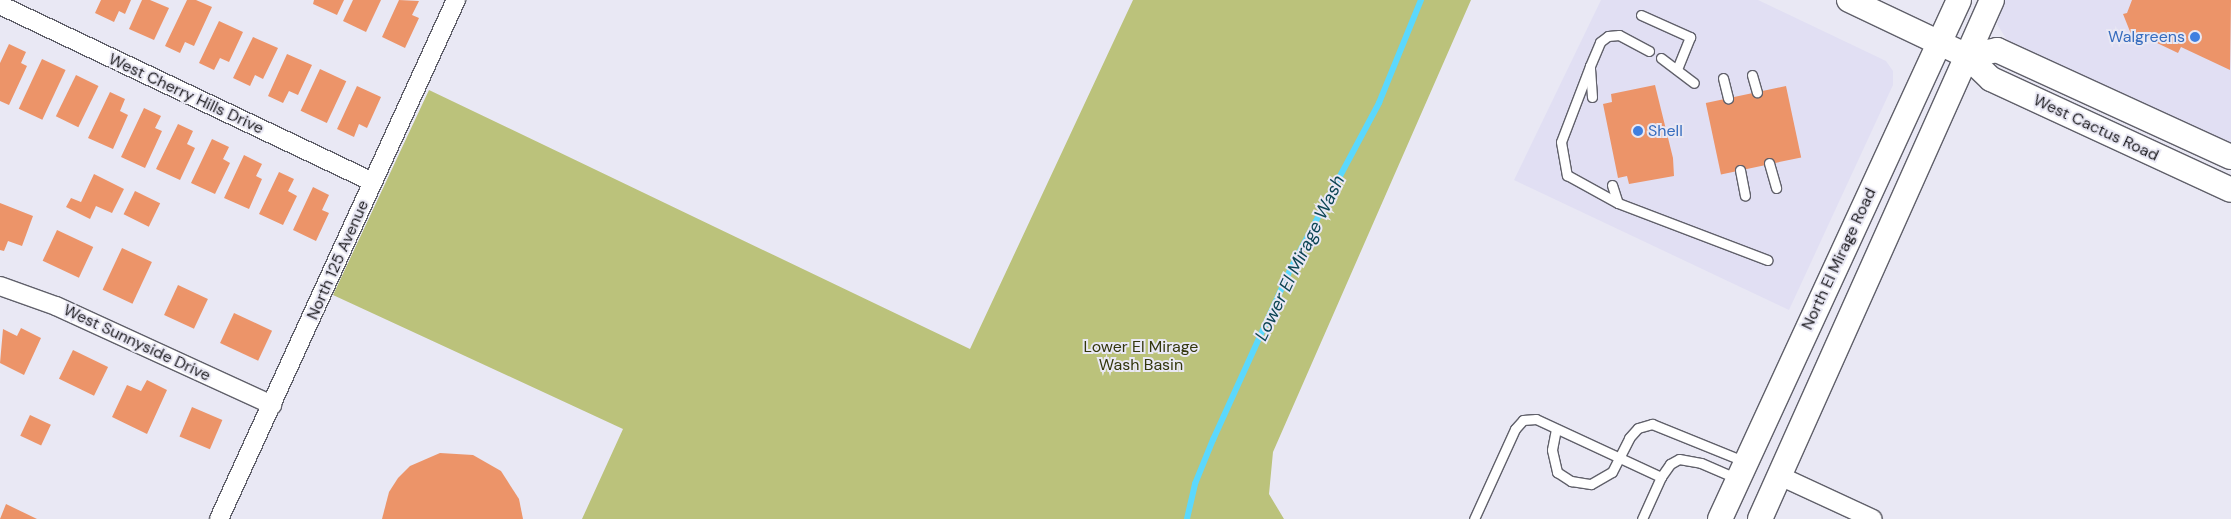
<!DOCTYPE html>
<style>
body{margin:0}
#map{position:relative;width:2231px;height:519px;overflow:hidden;background:#e9e8f4;font-family:"DM Sans",sans-serif}
div>[style]{position:absolute}
[style*='--x']{left:calc(var(--x)*1px);top:calc(var(--y)*1px);width:calc(var(--w)*1px);rotate:calc(var(--a)*1deg)}
.built>*{inset:0;background:#e1dff3}
.green>*{inset:0;background:#bbc27b}
.stream>*{height:5.5px;margin:-2.75px;padding:0 2.75px;transform-origin:2.75px;border-radius:2.75px;background:#5bd8fd}
.building>*{inset:0;background:#ec9469;transform-origin:0 0}
.roads{filter:drop-shadow(1px 0 #60606a) drop-shadow(-1px 0 #60606a) drop-shadow(0 1px #60606a) drop-shadow(0 -1px #60606a)}
.lane>*{height:9px;margin:-4.5px;padding:0 4.5px;transform-origin:4.5px;border-radius:4.5px;background:#fff}
.street>*{height:18px;margin:-9px;padding:0 9px;transform-origin:9px;border-radius:9px;background:#fff}
.secondary>*{height:24px;margin:-12px;padding:0 12px;transform-origin:12px;border-radius:12px;background:#fff}
.dots>*{width:14px;height:14px;translate:-50% -50%;box-sizing:border-box;border:2px solid #e9e8f4;border-radius:50%}
span{translate:-50% -50%;white-space:nowrap;text-align:center;line-height:1.15;-webkit-text-stroke:4px #e9e8f4;paint-order:stroke}
.shop-label{font-size:16px;color:#366cbe}
.right{translate:-100% -50%;text-align:right}
.left{translate:0 -50%;text-align:left}
.street-label{font-size:16px;color:#1c1b1f}
.park-label{font-size:16px;color:#33360c}
.water-label{font-size:18px;color:#0d4554;font-style:italic}
</style>
<div id="map">
<div class="built">
<i style="clip-path:polygon(1601px 0,1758px 0,1886px 61px,1893px 71px,1893px 85px,1789px 310px,1514px 180px)"></i>
<i style="clip-path:polygon(2005px 0,2231px 0,2231px 148px,2008px 42px,1997px 24px)"></i>
</div>
<div class="green">
<i style="clip-path:polygon(1133px 0,1471px 0,1273px 452px,1269px 494px,1284px 519px,582px 519px,623px 429px,333px 295px,429px 90px,970px 349px)"></i>
</div>
<div class="stream">
<i style="--x:1187;--y:519;--w:36;--a:-77"></i>
<i style="--x:1195;--y:484;--w:48;--a:-67.8"></i>
<i style="--x:1213;--y:440;--w:189;--a:-65.6"></i>
<i style="--x:1291;--y:268;--w:187;--a:-61.9"></i>
<i style="--x:1379;--y:103;--w:111;--a:-67.8"></i>
</div>
<div class="building">
<i style="clip-path:polygon(101px 0,131px 0,125px 14px,119px 11px,114px 22px,95px 13px)"></i>
<i style="clip-path:polygon(142px 0,150px 0,169px 8px,154px 40px,129px 29px)"></i>
<i style="clip-path:polygon(187px 0,196px 0,212px 7px,194px 46px,185px 42px,180px 53px,165px 46px)"></i>
<i style="clip-path:polygon(314px 0,344px 0,337px 15px,313px 4px)"></i>
<i style="clip-path:polygon(353px 0,381px 0,366px 32px,343px 21px)"></i>
<i style="clip-path:polygon(399px 0,419px 1px,412px 15px,419px 18px,405px 48px,382px 37px)"></i>
<i style="clip-path:polygon(2132px 0,2231px 0,2230px 70px,2181px 47px,2178px 53px,2134px 32px,2131px 34px,2123px 14px,2127px 13px)"></i>
<i style="clip-path:polygon(219px 21px,243px 32px,229px 62px,220px 58px,214px 70px,199px 63px)"></i>
<i style="clip-path:polygon(253px 37px,278px 48px,263px 79px,255px 75px,250px 86px,233px 78px)"></i>
<i style="clip-path:polygon(9px 44px,26px 52px,21px 63px,27px 66px,9px 105px,0 101px,0 63px)"></i>
<i style="clip-path:polygon(287px 54px,312px 65px,298px 95px,289px 91px,283px 103px,268px 96px)"></i>
<i style="left:42px;top:59px;width:26px;height:55px;rotate:25deg"></i>
<i style="left:320px;top:69px;width:29px;height:46px;rotate:25deg"></i>
<i style="left:76px;top:75px;width:25px;height:46px;rotate:26deg"></i>
<i style="clip-path:polygon(1655px 85px,1673px 158px,1674px 176px,1629px 184px,1627px 176px,1618px 178px,1603px 104px,1612px 102px,1611px 94px)"></i>
<i style="clip-path:polygon(357px 86px,381px 97px,367px 128px,359px 124px,354px 137px,337px 129px)"></i>
<i style="left:1786px;top:86px;width:73px;height:82px;rotate:78deg"></i>
<i style="clip-path:polygon(110px 92px,125px 99px,120px 111px,128px 115px,113px 149px,88px 138px)"></i>
<i style="clip-path:polygon(144px 108px,161px 116px,155px 128px,162px 131px,145px 168px,121px 157px)"></i>
<i style="clip-path:polygon(178px 124px,193px 131px,187px 144px,195px 148px,180px 180px,156px 169px)"></i>
<i style="clip-path:polygon(212px 139px,229px 147px,223px 159px,230px 163px,215px 194px,191px 183px)"></i>
<i style="clip-path:polygon(244px 155px,262px 164px,256px 176px,262px 179px,249px 209px,224px 198px)"></i>
<i style="clip-path:polygon(279px 172px,294px 179px,288px 191px,297px 196px,283px 225px,259px 214px)"></i>
<i style="clip-path:polygon(94px 174px,124px 189px,112px 213px,96px 206px,90px 219px,66px 207px,71px 198px,81px 202px)"></i>
<i style="clip-path:polygon(313px 187px,329px 195px,322px 210px,329px 213px,316px 241px,293px 230px)"></i>
<i style="left:135px;top:191px;width:28px;height:26px;rotate:26deg"></i>
<i style="clip-path:polygon(0 203px,33px 216px,22px 246px,8px 241px,4px 251px,0 250px)"></i>
<i style="left:57px;top:230px;width:40px;height:34px;rotate:25deg"></i>
<i style="left:122px;top:248px;width:33px;height:46px;rotate:25deg"></i>
<i style="left:178px;top:285px;width:33px;height:33px;rotate:25deg"></i>
<i style="left:234px;top:313px;width:42px;height:33px;rotate:25deg"></i>
<i style="clip-path:polygon(21px 328px,41px 338px,24px 375px,0 363px,3px 329px,17px 336px)"></i>
<i style="left:73px;top:350px;width:39px;height:32px;rotate:26deg"></i>
<i style="clip-path:polygon(147px 380px,167px 390px,147px 434px,112px 417px,127px 385px,141px 391px)"></i>
<i style="left:192px;top:407px;width:33px;height:32px;rotate:23deg"></i>
<i style="left:30px;top:415px;width:23px;height:23px;rotate:25deg"></i>
<i style="clip-path:polygon(440px 453px,473px 455px,501px 471px,519px 499px,523px 519px,382px 519px,389px 492px,398px 478px,410px 466px)"></i>
<i style="clip-path:polygon(6px 504px,37px 519px,0 519px)"></i>
</div>
<div class="roads">
<div class="lane">
<i style="--x:1641;--y:15;--w:54;--a:24.2"></i>
<i style="--x:1690;--y:37;--w:35;--a:112"></i>
<i style="--x:1661;--y:58;--w:41;--a:37.1"></i>
<i style="--x:1590;--y:66;--w:81;--a:110.9"></i>
<i style="--x:1561;--y:142;--w:34;--a:80"></i>
<i style="--x:1567;--y:175;--w:58;--a:28.8"></i>
<i style="--x:1618;--y:203;--w:160;--a:20.9"></i>
<i style="--x:1752;--y:75;--w:18;--a:74"></i>
<i style="--x:1723;--y:78;--w:21;--a:76"></i>
<i style="--x:1592;--y:97;--w:31;--a:-94"></i>
<i style="--x:1590;--y:66;--w:26;--a:-67"></i>
<i style="--x:1600;--y:42;--w:10;--a:-37"></i>
<i style="--x:1608;--y:36;--w:11;--a:-5"></i>
<i style="--x:1619;--y:35;--w:34;--a:28"></i>
<i style="--x:1769;--y:163;--w:26;--a:74"></i>
<i style="--x:1740;--y:170;--w:26;--a:79"></i>
<i style="--x:1612;--y:185;--w:19;--a:72"></i>
<i style="--x:1556;--y:429;--w:21;--a:101"></i>
<i style="--x:1552;--y:450;--w:23;--a:77"></i>
<i style="--x:1557;--y:472;--w:17;--a:33"></i>
<i style="--x:1571;--y:481;--w:20;--a:9"></i>
<i style="--x:1591;--y:484;--w:24;--a:-30"></i>
<i style="--x:1612;--y:472;--w:38;--a:-63"></i>
<i style="--x:1629;--y:438;--w:13;--a:-48"></i>
<i style="--x:1638;--y:428;--w:15;--a:-16"></i>
<i style="--x:1652;--y:424;--w:101;--a:22"></i>
<i style="--x:1474;--y:519;--w:99;--a:-65.5"></i>
<i style="--x:1515;--y:429;--w:12;--a:-48"></i>
<i style="--x:1523;--y:420;--w:13;--a:-4"></i>
<i style="--x:1536;--y:419;--w:138;--a:24.9"></i>
<i style="--x:1642;--y:519;--w:46;--a:-65.7"></i>
<i style="--x:1661;--y:477;--w:16;--a:-55"></i>
<i style="--x:1670;--y:464;--w:10;--a:-29"></i>
<i style="--x:1679;--y:459;--w:22;--a:10"></i>
<i style="--x:1701;--y:463;--w:40;--a:23.4"></i>
</div>
<div class="street">
<i style="--x:0;--y:5;--w:412;--a:25.4"></i>
<i style="--x:0;--y:286;--w:59;--a:19.7"></i>
<i style="--x:56;--y:306;--w:238;--a:24.6"></i>
<i style="--x:1780;--y:476;--w:102;--a:24.8"></i>
<i style="--x:219;--y:519;--w:571;--a:-65.46"></i>
</div>
<div class="secondary">
<i style="--x:1849;--y:0;--w:131;--a:25.4"></i>
<i style="--x:1967;--y:56;--w:33;--a:44"></i>
<i style="--x:1991;--y:79;--w:264;--a:24.8"></i>
<i style="--x:1967;--y:56;--w:31;--a:-11"></i>
<i style="--x:1997;--y:50;--w:257;--a:24.6"></i>
<i style="--x:1720;--y:519;--w:571;--a:-65.27"></i>
<i style="--x:1760;--y:519;--w:568;--a:-65.91"></i>
</div>
</div>
<div class="dots">
<i style="left:2195px;top:37px;background:#3f7fe0"></i>
<i style="left:1638px;top:131px;background:#3f7fe0"></i>
</div>
<div class="shop-label">
<span class="right" style="left:2185px;top:37px">Walgreens</span>
<span class="left" style="left:1648px;top:131px">Shell</span>
</div>
<div class="street-label">
<span style="left:186px;top:94px;rotate:25deg">West Cherry Hills Drive</span>
<span style="left:2096px;top:128px;rotate:25deg">West Cactus Road</span>
<span style="left:1839px;top:259px;rotate:-65deg">North El Mirage Road</span>
<span style="left:338px;top:260px;rotate:-66deg">North 125 Avenue</span>
<span style="left:137px;top:343px;rotate:25deg">West Sunnyside Drive</span>
</div>
<div class="park-label">
<span style="left:1141px;top:356px">Lower El Mirage<br>Wash Basin</span>
</div>
<div class="water-label">
<span style="left:1300px;top:258px;rotate:-64deg">Lower El Mirage Wash</span>
</div>
</div>
